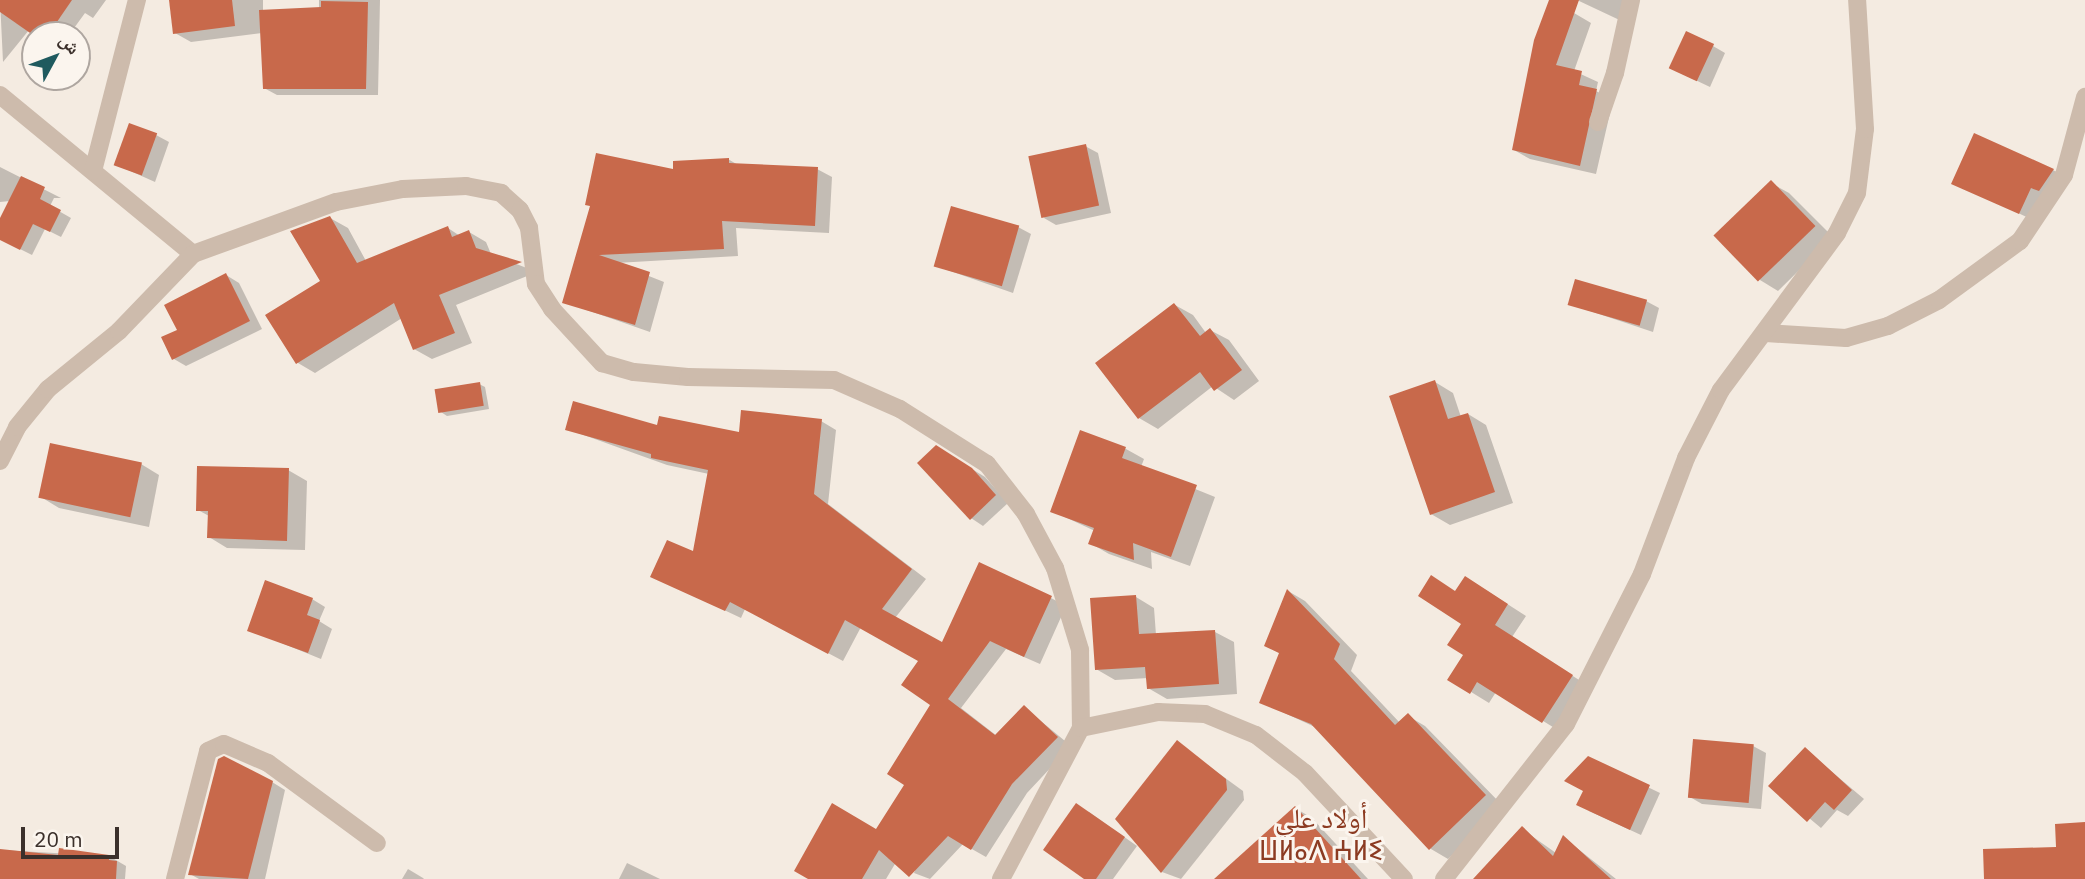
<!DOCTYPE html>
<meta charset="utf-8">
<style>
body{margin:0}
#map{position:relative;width:2085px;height:879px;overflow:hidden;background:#f4ebe1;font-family:"IBM Plex Sans","Noto Naskh Arabic","Noto Sans Tifinagh",sans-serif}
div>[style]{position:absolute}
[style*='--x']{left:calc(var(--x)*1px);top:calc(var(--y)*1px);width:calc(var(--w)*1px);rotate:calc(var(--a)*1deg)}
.shadow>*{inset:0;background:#0003}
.building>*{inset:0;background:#c8694b;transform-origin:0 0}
.minor>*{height:18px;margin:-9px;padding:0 9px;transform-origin:9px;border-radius:9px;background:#cdbbac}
span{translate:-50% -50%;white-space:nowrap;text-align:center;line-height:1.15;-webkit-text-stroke:6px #fbf5ee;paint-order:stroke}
.quarter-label{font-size:28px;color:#8c3b22}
.north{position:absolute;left:21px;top:21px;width:70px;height:70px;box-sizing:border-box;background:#fbf5ee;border:2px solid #aea6a0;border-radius:50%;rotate:49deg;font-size:19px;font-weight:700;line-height:28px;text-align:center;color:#3b302b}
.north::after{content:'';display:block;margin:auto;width:24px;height:32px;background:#1f5a5e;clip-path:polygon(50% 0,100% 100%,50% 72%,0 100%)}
.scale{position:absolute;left:21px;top:827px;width:98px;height:32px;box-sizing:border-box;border:4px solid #3b302b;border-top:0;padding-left:9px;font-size:21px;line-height:24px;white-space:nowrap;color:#3b302b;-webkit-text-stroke:5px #fbf5ee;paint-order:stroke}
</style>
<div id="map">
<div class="shadow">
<i style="clip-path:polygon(0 0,106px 0,93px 18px,85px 13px,69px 35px,36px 35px,29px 30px,3px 62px)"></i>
<i style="clip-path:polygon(170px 0,263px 0,263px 11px,319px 9px,319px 0,380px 0,378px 95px,277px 95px,264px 88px,262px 33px,191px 42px,175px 33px)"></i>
<i style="clip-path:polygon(1577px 0,1637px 0,1628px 24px)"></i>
<i style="clip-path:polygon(1574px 13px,1591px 23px,1574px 71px,1598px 82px,1596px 91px,1613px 100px,1596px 174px,1530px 159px,1514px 150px)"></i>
<i style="clip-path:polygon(1713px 46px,1725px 53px,1710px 87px,1670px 68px)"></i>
<i style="clip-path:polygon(156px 135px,169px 142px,155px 182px,117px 165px)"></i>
<i style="clip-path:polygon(1085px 146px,1098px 153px,1111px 213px,1056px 225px,1044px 218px)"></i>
<i style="clip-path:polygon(728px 159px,738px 165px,817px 169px,832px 177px,829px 233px,736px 228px,738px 256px,616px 263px,664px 282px,650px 332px,564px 302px,592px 206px,675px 171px)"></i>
<i style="clip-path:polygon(0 167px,61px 198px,54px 198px,50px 206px,71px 218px,61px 237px,45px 229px,32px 255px,0 239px,0 222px,10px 201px,0 202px)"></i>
<i style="clip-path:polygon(2053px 170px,2065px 177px,2033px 220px,1954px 183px)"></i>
<i style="clip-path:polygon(1771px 183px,1789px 193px,1833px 237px,1778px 291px,1760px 280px)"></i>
<i style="clip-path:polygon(330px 218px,348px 228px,366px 261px,448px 228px,460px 236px,469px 232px,486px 242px,491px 254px,537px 272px,456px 305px,472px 343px,432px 359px,414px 349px,402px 318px,315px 373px,298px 363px,268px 316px,322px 281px)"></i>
<i style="clip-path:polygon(1018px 227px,1031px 234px,1013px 293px,936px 266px)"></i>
<i style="clip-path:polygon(226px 275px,239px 283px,262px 329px,186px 366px,174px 359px,179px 330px)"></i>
<i style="clip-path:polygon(1646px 301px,1659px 308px,1653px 332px,1569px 304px)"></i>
<i style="clip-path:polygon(1175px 305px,1193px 315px,1206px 333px,1210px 330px,1229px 340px,1259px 381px,1234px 400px,1213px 386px,1158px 429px,1139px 418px)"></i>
<i style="clip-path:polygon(1435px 382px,1453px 393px,1461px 417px,1468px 414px,1486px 425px,1513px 503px,1450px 525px,1431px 514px)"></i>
<i style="clip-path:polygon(479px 384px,485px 387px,489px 409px,447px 416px,441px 412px)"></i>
<i style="clip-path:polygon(821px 421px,836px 430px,828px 504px,926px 579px,895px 618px,942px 644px,1051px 598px,1066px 606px,1040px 664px,1006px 649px,961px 708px,997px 736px,1024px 707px,1071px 746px,1027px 793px,986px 857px,963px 844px,930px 879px,914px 873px,953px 769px,920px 661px,861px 627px,843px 661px,745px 609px,741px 618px,652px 576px,694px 554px,709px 474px,667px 465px,567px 429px,659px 428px,741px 434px)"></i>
<i style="clip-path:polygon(1081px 433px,1126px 449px,1144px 459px,1141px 467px,1215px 497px,1190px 566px,1151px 552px,1152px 569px,1109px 554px,1090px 543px,1095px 531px,1052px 511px)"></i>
<i style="clip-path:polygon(949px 455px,985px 477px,1008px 503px,983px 526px,971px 518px)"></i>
<i style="clip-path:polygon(141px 464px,159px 475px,149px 527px,59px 508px,41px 497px)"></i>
<i style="clip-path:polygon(288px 470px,307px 481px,305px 550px,227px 548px,209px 537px,209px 516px,198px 510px)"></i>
<i style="clip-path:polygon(1484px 589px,1526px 616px,1512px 637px,1590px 687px,1561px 732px,1496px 692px,1489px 703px,1450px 679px,1466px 654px,1457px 592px)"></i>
<i style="clip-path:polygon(1288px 591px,1305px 601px,1357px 655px,1351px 671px,1400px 723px,1408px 716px,1425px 726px,1503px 806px,1448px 859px,1431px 849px,1317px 728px,1261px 702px,1281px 654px,1266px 646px)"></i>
<i style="clip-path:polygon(1136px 597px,1154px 608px,1156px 635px,1215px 632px,1234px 642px,1237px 694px,1167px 699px,1148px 688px,1148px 678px,1115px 680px,1096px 669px)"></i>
<i style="clip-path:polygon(312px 599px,325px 607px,319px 621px,332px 629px,321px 659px,250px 630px)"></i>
<i style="clip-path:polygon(1177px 743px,1243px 791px,1244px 800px,1181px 879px,1162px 872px)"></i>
<i style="clip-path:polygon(1753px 746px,1766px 753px,1761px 809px,1702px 804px,1690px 797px)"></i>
<i style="clip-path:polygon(1805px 749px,1864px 799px,1848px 816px,1837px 810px,1821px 828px,1771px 786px)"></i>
<i style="clip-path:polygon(1588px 758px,1660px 793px,1641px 835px,1589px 811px,1585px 791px)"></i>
<i style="clip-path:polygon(272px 782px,285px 790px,265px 879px,199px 879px,190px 874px)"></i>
<i style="clip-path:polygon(833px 806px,905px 847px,886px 879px,811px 879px)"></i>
<i style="clip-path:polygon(1295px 808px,1312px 818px,1368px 879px,1241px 879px)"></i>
<i style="clip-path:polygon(1089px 812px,1137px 846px,1113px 879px,1087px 879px)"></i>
<i style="clip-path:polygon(1522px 829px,1556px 853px,1563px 837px,1616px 879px,1475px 879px)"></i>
<i style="clip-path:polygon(0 850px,109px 856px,126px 866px,125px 879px,0 879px)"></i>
<i style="clip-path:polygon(627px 863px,660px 879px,619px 879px)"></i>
<i style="clip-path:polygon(408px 869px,423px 878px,424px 879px,402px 879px)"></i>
</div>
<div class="building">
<i style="clip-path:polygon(0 0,72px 0,48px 35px,33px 35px,0 12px)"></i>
<i style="clip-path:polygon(169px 0,232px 0,235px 26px,173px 34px)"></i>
<i style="clip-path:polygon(1549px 0,1579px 0,1556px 65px,1582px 71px,1579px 85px,1597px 89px,1580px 166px,1512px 150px,1534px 40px)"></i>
<i style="clip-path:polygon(321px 1px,368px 2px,366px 89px,263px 89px,259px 10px,321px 7px)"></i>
<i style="left:1686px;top:31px;width:31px;height:41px;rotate:25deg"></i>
<i style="left:129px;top:123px;width:30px;height:45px;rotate:20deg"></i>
<i style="clip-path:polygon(1974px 133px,2054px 169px,2039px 191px,2031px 188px,2019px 214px,1951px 184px)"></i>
<i style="left:1086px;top:144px;width:63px;height:59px;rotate:78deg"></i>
<i style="clip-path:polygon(596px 153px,673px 169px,673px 161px,729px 158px,729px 163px,818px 167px,815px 226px,722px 221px,724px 249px,599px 255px,650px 272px,635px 325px,562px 303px,590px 206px,585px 205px)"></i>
<i style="clip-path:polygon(21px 176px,45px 187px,40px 199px,61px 210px,50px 232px,33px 224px,20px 250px,0 240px,0 218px)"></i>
<i style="left:1771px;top:180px;width:64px;height:80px;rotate:46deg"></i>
<i style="left:951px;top:206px;width:71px;height:63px;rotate:16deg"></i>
<i style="clip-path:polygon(330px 216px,357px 263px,448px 226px,452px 237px,469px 230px,476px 248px,522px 262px,439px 295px,455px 333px,413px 350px,394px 303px,296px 364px,265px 315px,320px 281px,290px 231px)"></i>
<i style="clip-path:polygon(226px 273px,250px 321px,172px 360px,161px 337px,177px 330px,164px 305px)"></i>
<i style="left:1575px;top:279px;width:75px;height:27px;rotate:16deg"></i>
<i style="clip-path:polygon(1174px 303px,1200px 336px,1210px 328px,1242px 370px,1214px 391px,1200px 372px,1138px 419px,1095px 363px)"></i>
<i style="clip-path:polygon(1435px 380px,1448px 419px,1468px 413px,1495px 492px,1430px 515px,1389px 396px)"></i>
<i style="left:480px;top:382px;width:24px;height:46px;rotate:81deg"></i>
<i style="clip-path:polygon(573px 401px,657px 425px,659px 416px,739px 432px,741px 410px,822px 419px,814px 494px,912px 569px,882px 609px,942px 642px,979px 562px,1052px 596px,1024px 657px,990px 641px,948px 699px,995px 735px,1024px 705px,1058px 737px,1012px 784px,971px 850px,948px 836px,909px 877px,879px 850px,862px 879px,808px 879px,794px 871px,832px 803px,876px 829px,904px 785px,887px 774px,930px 705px,901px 685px,918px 661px,845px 620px,828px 654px,730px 602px,725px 611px,650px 577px,667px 540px,693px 551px,708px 470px,651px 458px,651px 454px,565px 430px)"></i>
<i style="clip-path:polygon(1080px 430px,1126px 447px,1122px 458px,1197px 485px,1171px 557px,1133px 543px,1134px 560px,1088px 544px,1094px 528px,1050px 512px)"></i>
<i style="left:50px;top:443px;width:94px;height:56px;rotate:12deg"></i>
<i style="clip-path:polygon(936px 445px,972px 468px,996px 495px,970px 520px,917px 463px)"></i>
<i style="clip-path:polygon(197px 466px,289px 468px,287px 541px,207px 538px,208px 511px,196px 511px)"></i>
<i style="clip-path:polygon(1431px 575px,1455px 591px,1465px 576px,1508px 604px,1495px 625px,1573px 675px,1542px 723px,1477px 682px,1470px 694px,1447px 680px,1463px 655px,1447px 645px,1461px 624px,1418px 596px)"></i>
<i style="clip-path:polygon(265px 580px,313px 598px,307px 615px,320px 620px,308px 653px,247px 631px)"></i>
<i style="clip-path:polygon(1287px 589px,1340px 644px,1334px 659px,1395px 725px,1408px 713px,1486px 795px,1429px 850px,1311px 724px,1259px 703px,1279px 653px,1264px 646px)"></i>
<i style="clip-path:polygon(1136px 595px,1139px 634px,1215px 630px,1219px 684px,1147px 689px,1145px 667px,1095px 670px,1090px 598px)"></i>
<i style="left:1693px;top:739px;width:61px;height:59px;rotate:5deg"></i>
<i style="clip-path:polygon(1177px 740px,1226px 779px,1227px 790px,1161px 873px,1115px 819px)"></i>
<i style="clip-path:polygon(1805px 747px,1852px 790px,1834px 810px,1825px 802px,1807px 822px,1768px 786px)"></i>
<i style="clip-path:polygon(224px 756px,273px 781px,248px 879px,188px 875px,218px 759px)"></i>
<i style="clip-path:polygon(1588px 756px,1650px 785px,1630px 830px,1576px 805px,1583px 791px,1564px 781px)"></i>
<i style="clip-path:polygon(1076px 803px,1125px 837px,1096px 879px,1084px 879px,1043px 850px)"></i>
<i style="clip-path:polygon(1295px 806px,1361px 879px,1214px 879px)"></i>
<i style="clip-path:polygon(2085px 822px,2085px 879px,1984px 879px,1983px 849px,2056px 847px,2055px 824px)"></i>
<i style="clip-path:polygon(1522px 826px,1553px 856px,1563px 835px,1611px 879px,1473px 879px)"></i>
<i style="clip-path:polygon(59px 848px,109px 855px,109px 860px,117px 861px,116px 879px,0 879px,0 849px,58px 855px)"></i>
</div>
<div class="minor">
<i style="--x:0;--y:95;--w:250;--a:39.5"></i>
<i style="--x:193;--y:254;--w:152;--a:-20"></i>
<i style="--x:336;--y:202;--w:68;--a:-11"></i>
<i style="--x:403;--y:189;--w:63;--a:-2.7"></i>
<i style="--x:466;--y:186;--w:36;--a:11"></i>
<i style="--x:501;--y:193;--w:25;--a:42"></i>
<i style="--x:520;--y:210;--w:20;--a:63"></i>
<i style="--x:529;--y:228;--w:56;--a:82.9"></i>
<i style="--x:536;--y:284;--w:30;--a:57"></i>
<i style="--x:552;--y:309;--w:74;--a:47.2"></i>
<i style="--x:602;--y:363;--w:33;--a:16"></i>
<i style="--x:634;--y:372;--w:54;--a:5.3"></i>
<i style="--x:688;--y:377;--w:146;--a:1.2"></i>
<i style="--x:834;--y:380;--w:72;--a:23.7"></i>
<i style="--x:900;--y:409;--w:103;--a:32.3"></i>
<i style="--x:987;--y:464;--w:63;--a:52"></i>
<i style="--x:1026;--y:514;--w:61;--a:61.8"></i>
<i style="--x:1055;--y:568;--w:86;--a:73"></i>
<i style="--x:1080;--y:650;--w:78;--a:89.3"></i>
<i style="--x:1598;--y:122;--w:52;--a:-70.9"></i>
<i style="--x:1615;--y:73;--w:75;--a:-77.6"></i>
<i style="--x:93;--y:171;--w:177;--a:-75.6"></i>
<i style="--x:1766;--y:333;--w:80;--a:3.6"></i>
<i style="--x:1846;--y:338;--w:44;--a:-15.9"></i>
<i style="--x:1888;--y:326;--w:57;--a:-27"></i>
<i style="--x:1939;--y:300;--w:100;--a:-36.1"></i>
<i style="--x:2020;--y:241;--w:79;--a:-56.3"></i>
<i style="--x:2064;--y:175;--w:81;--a:-74.9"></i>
<i style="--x:0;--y:461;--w:38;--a:-63"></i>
<i style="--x:17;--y:427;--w:49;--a:-50.8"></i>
<i style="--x:48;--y:389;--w:92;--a:-39.2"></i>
<i style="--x:119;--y:331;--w:107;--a:-46.1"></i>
<i style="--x:175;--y:879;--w:132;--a:-75.5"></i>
<i style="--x:208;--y:751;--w:17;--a:-24"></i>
<i style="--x:224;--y:744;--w:48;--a:23.4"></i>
<i style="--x:268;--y:763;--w:135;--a:36.3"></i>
<i style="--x:1001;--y:879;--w:171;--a:-62.1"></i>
<i style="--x:1081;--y:728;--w:79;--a:-11.7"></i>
<i style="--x:1158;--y:712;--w:47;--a:2.4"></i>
<i style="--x:1205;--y:714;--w:55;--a:22.4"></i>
<i style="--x:1256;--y:735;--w:62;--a:37.8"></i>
<i style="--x:1305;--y:773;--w:145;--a:47"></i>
<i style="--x:1444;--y:879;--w:197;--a:-51.8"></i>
<i style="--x:1566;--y:724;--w:168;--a:-63.1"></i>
<i style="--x:1642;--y:574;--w:124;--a:-69.2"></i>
<i style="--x:1686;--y:458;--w:76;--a:-62.8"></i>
<i style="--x:1721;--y:390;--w:195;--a:-53.5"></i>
<i style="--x:1837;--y:233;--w:45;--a:-63.4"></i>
<i style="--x:1857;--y:193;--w:64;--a:-82.9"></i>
<i style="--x:1865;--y:129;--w:129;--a:-93.5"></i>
</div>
<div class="quarter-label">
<span style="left:1321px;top:834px">أولاد علي<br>ⵡⵍⴰⴷ ⵄⵍⵉ</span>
</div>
<div class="north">ش</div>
<div class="scale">20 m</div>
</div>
